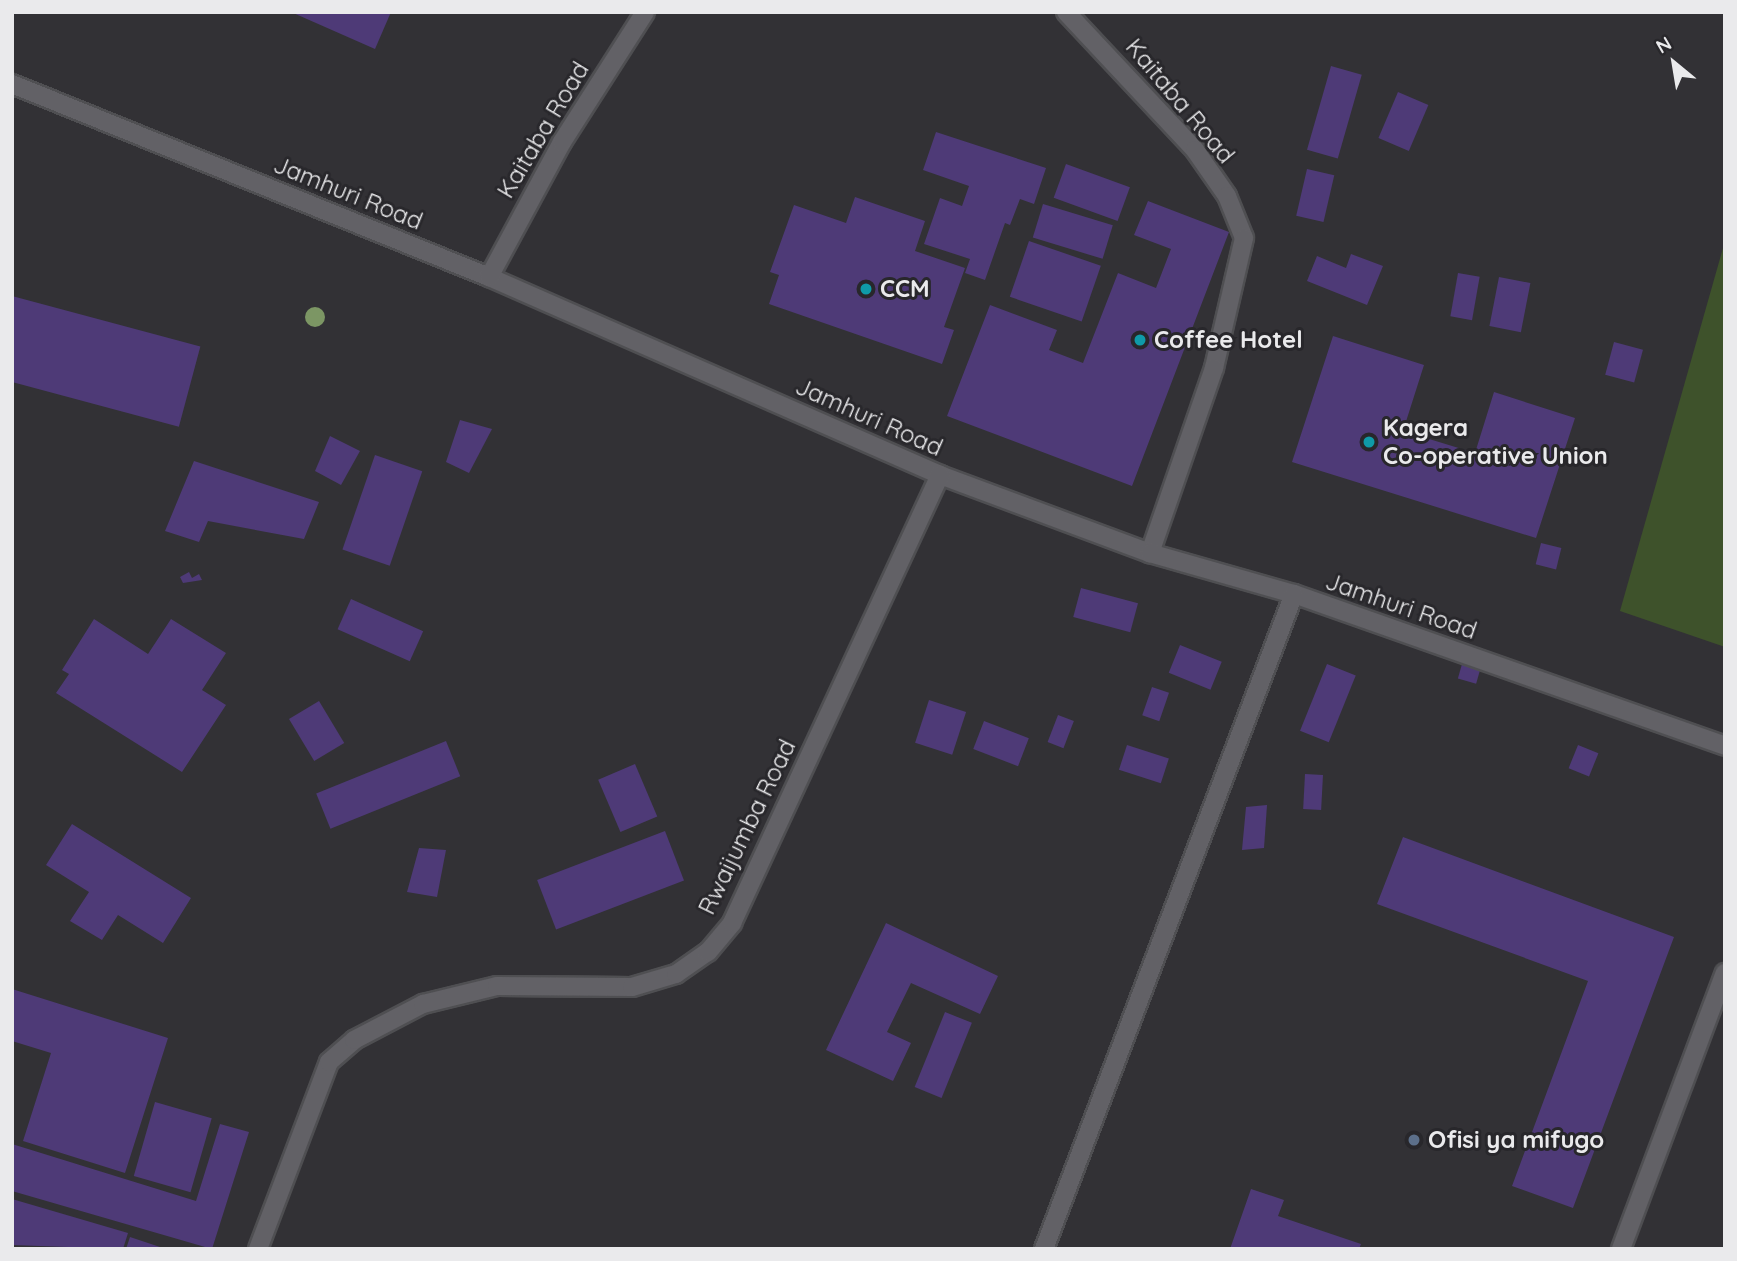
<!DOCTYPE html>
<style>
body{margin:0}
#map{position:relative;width:1737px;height:1261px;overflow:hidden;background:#323135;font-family:Quicksand,sans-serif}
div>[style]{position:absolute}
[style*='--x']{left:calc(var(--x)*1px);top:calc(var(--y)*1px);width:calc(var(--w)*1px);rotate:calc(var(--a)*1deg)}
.green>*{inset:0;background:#3e522b}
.building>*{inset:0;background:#4e3a77;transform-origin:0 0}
.roads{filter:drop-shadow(2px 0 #4f4f52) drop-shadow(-2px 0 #4f4f52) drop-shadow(0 2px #4f4f52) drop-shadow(0 -2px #4f4f52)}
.minor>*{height:18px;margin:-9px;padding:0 9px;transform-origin:9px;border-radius:9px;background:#626166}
.trees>*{width:20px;height:20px;margin:-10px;border-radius:50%;background:#7c9664}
.dots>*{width:19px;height:19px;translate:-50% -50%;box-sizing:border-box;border:4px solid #28272b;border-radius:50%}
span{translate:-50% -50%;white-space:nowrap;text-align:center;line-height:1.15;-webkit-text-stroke:6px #28272b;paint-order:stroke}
.street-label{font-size:24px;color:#eaeaec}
.poi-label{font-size:24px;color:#eaeaec;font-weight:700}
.left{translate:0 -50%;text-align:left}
.frame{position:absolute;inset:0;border:14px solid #eaeaec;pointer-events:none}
.north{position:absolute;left:1639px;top:28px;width:70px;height:70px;-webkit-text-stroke:5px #28272b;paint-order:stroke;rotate:330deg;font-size:19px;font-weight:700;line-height:28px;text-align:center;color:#eaeaec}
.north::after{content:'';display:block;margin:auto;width:24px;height:32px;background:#eaeaec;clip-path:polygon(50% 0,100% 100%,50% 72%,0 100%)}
</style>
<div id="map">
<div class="green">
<i style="clip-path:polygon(1725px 241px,1725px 647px,1620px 611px)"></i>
</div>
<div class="building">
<i style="clip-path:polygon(291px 12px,391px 12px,375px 49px)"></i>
<i style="left:1331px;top:66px;width:32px;height:87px;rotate:16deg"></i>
<i style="left:1398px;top:92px;width:33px;height:50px;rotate:23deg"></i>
<i style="clip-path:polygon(936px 132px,1046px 168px,1034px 204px,1020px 199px,1010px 225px,1005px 223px,985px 280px,965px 273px,970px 259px,924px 244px,940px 198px,962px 206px,969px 186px,923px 170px)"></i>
<i style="left:1066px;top:164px;width:68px;height:36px;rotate:20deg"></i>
<i style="left:1307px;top:169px;width:28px;height:48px;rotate:13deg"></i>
<i style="clip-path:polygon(855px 197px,925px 221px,915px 251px,965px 268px,944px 327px,954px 330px,942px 364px,769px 304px,779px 275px,770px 272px,794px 205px,846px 223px)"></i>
<i style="clip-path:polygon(1148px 201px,1229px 232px,1132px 486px,947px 416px,990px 305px,1057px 330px,1049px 350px,1083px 363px,1118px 273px,1156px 288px,1171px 249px,1134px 235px)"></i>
<i style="left:1043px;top:204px;width:73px;height:35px;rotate:17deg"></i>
<i style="left:1029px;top:241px;width:76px;height:59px;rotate:19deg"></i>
<i style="clip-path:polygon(1351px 254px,1383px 266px,1367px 305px,1307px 281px,1317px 256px,1346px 268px)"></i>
<i style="left:1458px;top:273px;width:22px;height:44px;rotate:10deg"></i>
<i style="left:1499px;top:277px;width:32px;height:50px;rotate:11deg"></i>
<i style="left:12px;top:296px;width:195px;height:83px;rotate:15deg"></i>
<i style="clip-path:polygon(1333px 336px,1424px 365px,1403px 431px,1475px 453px,1494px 392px,1575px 418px,1536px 538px,1292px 462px)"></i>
<i style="left:1614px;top:342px;width:30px;height:34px;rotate:15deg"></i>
<i style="clip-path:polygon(460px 420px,492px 429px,469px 473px,446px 462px)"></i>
<i style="clip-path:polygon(330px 436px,360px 451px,341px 485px,315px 471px)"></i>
<i style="left:375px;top:455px;width:50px;height:100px;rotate:19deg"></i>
<i style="clip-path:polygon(194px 461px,319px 502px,304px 539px,208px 521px,199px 542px,165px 531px)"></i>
<i style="left:1541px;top:543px;width:21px;height:22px;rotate:14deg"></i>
<i style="clip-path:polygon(189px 572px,192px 578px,199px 574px,202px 580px,183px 583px,180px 577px)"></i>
<i style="left:1081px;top:588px;width:59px;height:30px;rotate:15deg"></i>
<i style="left:351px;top:599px;width:79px;height:33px;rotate:24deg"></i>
<i style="clip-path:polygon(94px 619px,148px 654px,171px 619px,226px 653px,202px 690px,226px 705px,182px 772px,56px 693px,69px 674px,62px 670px)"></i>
<i style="left:1180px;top:645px;width:45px;height:30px;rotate:22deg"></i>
<i style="left:1327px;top:664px;width:31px;height:72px;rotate:22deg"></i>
<i style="left:1462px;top:664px;width:19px;height:15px;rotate:16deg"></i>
<i style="left:1152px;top:687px;width:18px;height:30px;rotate:19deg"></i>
<i style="left:929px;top:700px;width:39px;height:45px;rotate:18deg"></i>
<i style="left:319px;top:701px;width:49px;height:35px;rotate:59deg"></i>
<i style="left:1058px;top:715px;width:17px;height:29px;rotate:21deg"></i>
<i style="left:984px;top:721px;width:48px;height:30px;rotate:21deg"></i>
<i style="left:446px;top:741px;width:38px;height:140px;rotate:68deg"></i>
<i style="left:1127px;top:745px;width:44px;height:26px;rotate:18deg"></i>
<i style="left:1578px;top:745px;width:22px;height:25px;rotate:22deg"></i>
<i style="left:635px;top:764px;width:57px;height:40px;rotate:67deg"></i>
<i style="left:1305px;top:774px;width:18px;height:35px;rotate:3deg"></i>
<i style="clip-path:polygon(1267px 805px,1264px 848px,1242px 850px,1246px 807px)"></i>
<i style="clip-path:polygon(72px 824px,191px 898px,163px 943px,118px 915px,102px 940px,70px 921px,89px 892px,46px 865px)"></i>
<i style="left:665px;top:831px;width:53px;height:137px;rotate:69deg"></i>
<i style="clip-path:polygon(1403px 837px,1674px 937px,1573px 1208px,1512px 1186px,1588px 981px,1377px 904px)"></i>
<i style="clip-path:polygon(419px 848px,446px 850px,437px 897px,407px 892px)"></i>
<i style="clip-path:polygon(886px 923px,998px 976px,980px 1014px,911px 983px,887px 1032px,911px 1043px,893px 1081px,826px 1050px)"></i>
<i style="clip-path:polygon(12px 989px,168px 1038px,125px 1173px,23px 1141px,51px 1053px,12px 1041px)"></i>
<i style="left:945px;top:1012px;width:29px;height:81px;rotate:22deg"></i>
<i style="left:155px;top:1102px;width:59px;height:77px;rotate:16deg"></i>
<i style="clip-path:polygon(220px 1124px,249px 1132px,212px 1249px,12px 1191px,12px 1144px,196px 1201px)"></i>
<i style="clip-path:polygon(1251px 1189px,1284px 1200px,1278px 1216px,1361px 1244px,1359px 1249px,1230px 1249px)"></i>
<i style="clip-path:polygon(12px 1199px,128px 1233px,123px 1249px,12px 1245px)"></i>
<i style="clip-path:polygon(130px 1237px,163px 1248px,163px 1249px,126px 1249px)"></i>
</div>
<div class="roads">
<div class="minor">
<i style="--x:1066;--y:12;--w:189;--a:46.9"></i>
<i style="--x:1195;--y:150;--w:56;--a:55.2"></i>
<i style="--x:1227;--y:196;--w:45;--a:68"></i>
<i style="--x:1244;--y:238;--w:133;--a:103"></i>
<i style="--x:1214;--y:368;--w:196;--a:109.1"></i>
<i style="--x:12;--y:84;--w:515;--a:22.03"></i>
<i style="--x:489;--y:277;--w:493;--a:23.7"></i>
<i style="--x:940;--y:475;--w:224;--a:20.4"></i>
<i style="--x:1150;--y:553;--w:150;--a:15.9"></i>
<i style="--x:1294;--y:594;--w:457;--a:19.4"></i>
<i style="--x:489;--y:277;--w:153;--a:-61.6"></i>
<i style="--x:562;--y:142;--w:154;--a:-57.4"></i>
<i style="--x:258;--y:1249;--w:200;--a:-69.2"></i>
<i style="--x:329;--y:1062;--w:33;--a:-41"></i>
<i style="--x:354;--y:1040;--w:78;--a:-27.6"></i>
<i style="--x:423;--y:1004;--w:76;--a:-13.7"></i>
<i style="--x:497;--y:986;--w:135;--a:0.4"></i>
<i style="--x:632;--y:987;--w:46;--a:-16.5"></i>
<i style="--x:676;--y:974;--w:39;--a:-35"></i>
<i style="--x:708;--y:952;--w:38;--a:-50"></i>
<i style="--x:732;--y:923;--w:494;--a:-65.1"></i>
<i style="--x:1044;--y:1249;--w:701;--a:-69.11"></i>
<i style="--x:1621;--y:1249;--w:295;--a:-69.4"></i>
</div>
</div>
<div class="trees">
<i style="left:315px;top:317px"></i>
</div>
<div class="dots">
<i style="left:866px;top:289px;background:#0f9aa8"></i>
<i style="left:1140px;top:340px;background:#0f9aa8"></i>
<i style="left:1369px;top:442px;background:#0f9aa8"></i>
<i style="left:1414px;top:1140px;background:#5c6f8a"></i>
</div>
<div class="street-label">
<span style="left:1180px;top:101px;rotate:50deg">Kaitaba Road</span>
<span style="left:543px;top:130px;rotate:-59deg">Kaitaba Road</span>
<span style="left:348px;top:193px;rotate:22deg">Jamhuri Road</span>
<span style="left:869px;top:417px;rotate:24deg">Jamhuri Road</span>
<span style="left:1401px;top:606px;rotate:19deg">Jamhuri Road</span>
<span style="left:747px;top:827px;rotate:-64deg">Rwaijumba Road</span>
</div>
<div class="poi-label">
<span class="left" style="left:880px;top:289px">CCM</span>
<span class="left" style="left:1154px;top:340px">Coffee Hotel</span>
<span class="left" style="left:1383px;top:442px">Kagera<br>Co-operative Union</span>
<span class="left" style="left:1428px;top:1140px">Ofisi ya mifugo</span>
</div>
<div class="frame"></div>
<div class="north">N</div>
</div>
